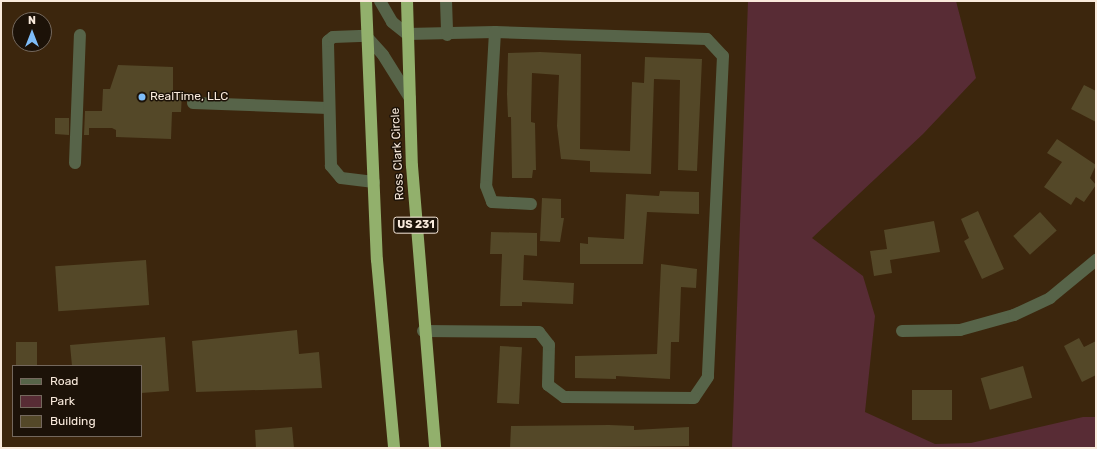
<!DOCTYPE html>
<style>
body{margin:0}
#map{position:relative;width:1097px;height:449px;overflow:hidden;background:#3c260d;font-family:Rubik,sans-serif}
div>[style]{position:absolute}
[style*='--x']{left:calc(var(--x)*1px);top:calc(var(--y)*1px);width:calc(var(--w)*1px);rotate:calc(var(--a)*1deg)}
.green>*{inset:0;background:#582c35}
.building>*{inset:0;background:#544828;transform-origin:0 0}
.minor>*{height:12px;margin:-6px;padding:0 6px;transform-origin:6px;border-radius:6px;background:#576449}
.highway>*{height:12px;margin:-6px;padding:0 6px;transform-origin:6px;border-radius:6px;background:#92b06c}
.dots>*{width:11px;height:11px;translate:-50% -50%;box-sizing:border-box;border:2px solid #1c1208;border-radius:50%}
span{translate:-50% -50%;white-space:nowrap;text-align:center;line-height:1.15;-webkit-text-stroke:3px #1c1208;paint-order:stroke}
.shield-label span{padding:1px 3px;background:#1c1208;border:1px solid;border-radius:3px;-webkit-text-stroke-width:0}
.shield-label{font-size:11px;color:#f9eadc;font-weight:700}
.poi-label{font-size:12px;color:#f9eadc}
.left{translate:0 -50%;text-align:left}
.street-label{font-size:12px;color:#f9eadc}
.frame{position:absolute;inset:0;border:2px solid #f9eadc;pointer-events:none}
.legend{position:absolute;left:12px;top:365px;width:130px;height:72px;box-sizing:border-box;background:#1c1208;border:1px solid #74685d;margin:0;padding:5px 7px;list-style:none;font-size:12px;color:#f9eadc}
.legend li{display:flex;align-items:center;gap:8px;height:20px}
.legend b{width:20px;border:1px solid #74685d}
.north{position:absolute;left:12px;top:12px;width:40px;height:40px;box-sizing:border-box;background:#1c1208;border:1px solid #74685d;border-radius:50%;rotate:0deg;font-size:11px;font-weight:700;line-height:16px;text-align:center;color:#f9eadc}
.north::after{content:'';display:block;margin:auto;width:14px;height:18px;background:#7ebdf9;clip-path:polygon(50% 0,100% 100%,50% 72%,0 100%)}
</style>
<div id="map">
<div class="green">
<i style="clip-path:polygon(748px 1px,956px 1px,976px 78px,923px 134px,812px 238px,863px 276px,875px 316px,865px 412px,935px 444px,971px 443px,1083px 417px,1096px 417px,1096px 448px,732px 448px)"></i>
</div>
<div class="building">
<i style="clip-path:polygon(540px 52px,581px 54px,580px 149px,630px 151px,632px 82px,644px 83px,645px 57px,702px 59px,697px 171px,678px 170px,680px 80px,654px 79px,651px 174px,590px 172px,590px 161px,561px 159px,557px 126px,559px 75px,532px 73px,531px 115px,531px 122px,535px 123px,536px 170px,533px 170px,532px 178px,512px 178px,511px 117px,508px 117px,507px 94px,508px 53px)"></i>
<i style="clip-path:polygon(118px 65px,173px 67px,173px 94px,182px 94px,181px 112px,172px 112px,171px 139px,116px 137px,116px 130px,112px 128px,89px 128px,89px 135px,84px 135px,85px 111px,102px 111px,103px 89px,110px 89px)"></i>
<i style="clip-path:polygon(1084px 85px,1096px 91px,1096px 122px,1071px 109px)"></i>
<i style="clip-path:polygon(69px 110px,69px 135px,55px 134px,55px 118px,69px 118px)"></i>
<i style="clip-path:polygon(1057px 139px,1096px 165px,1090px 178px,1096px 185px,1084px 202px,1076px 197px,1071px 205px,1044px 187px,1062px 162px,1047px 153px)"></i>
<i style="clip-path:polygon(660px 191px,699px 192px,699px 214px,647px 212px,643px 264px,580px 264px,580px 243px,588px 244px,588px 237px,624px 239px,626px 194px,659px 196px)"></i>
<i style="clip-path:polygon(542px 198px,561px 199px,561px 218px,564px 218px,560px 242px,540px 241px)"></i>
<i style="clip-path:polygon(978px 211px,1004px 269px,982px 279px,964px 241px,969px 238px,961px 219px)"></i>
<i style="left:1040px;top:212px;width:25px;height:36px;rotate:48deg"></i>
<i style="clip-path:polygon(934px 221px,940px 252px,890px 260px,892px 273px,874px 276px,870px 251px,887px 249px,884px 230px)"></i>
<i style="clip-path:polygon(491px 232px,537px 233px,537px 256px,524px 255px,523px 280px,574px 283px,573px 304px,522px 302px,522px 306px,500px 306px,502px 254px,490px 254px)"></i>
<i style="left:146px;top:260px;width:45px;height:91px;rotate:86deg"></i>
<i style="clip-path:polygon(661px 264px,697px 269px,696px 288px,681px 287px,679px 342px,671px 342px,670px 379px,616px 376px,616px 379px,575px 378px,575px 356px,657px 354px)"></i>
<i style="clip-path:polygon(297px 330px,299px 354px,319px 352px,322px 388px,196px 392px,192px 341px)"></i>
<i style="clip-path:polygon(165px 337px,169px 391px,141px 393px,141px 366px,72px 366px,70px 345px)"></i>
<i style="clip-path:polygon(1079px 338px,1084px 347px,1096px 341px,1096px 375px,1082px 382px,1064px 346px)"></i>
<i style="left:16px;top:342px;width:21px;height:24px"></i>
<i style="left:500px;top:346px;width:22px;height:57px;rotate:3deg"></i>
<i style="left:1023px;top:366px;width:33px;height:44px;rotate:74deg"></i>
<i style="left:912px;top:390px;width:40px;height:30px"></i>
<i style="clip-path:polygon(609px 425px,634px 426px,634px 430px,689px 427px,689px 446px,510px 448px,511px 426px)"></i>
<i style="clip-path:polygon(292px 427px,294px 448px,256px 448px,255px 430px)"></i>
</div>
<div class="minor">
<i style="--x:380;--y:1;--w:24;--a:60"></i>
<i style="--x:392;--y:22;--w:19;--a:39"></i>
<i style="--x:407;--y:34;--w:88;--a:-1.3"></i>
<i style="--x:495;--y:32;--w:212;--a:1.9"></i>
<i style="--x:707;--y:39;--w:23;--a:47"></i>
<i style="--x:723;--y:56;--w:321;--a:92.7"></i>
<i style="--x:708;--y:377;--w:25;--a:124"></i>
<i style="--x:694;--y:398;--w:130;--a:-179.6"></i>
<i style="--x:564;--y:397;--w:20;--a:-143"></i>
<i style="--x:548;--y:385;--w:40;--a:-88.6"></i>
<i style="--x:549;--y:345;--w:16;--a:-128"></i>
<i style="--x:539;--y:332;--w:116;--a:-179.5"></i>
<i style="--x:446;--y:1;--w:34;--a:88"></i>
<i style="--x:495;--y:32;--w:154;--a:93.3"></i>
<i style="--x:486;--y:186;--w:17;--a:69"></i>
<i style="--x:492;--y:202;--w:39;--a:3"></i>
<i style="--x:193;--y:103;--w:135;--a:2.1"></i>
<i style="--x:75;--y:163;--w:128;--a:-87.8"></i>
<i style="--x:374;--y:182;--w:33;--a:-173"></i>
<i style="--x:341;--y:178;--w:16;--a:-130"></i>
<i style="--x:331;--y:166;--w:125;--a:-91.4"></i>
<i style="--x:328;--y:41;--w:6;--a:-39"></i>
<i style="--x:333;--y:37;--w:33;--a:-2"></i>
<i style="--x:366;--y:36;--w:25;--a:48"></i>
<i style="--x:383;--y:55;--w:51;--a:57.9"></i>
<i style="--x:902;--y:331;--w:58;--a:-1"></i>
<i style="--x:960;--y:330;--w:56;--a:-15.5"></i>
<i style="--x:1014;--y:315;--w:40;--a:-25"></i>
<i style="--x:1050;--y:298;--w:60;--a:-39.6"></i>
</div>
<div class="highway">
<i style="--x:366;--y:1;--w:259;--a:87.6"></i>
<i style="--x:377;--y:260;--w:189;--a:84.8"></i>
<i style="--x:407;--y:1;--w:165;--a:88.3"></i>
<i style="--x:412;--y:166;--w:283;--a:85.3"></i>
</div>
<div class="dots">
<i style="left:142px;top:97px;background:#7ebdf9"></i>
</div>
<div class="shield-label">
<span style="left:416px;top:225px">US 231</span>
</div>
<div class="poi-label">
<span class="left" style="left:150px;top:97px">RealTime, LLC</span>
</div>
<div class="street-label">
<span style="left:398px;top:154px;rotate:-93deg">Ross Clark Circle</span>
</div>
<div class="frame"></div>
<ul class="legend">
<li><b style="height:5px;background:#576449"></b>Road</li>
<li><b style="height:11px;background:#582c35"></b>Park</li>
<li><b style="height:11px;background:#544828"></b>Building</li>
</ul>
<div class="north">N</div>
</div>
